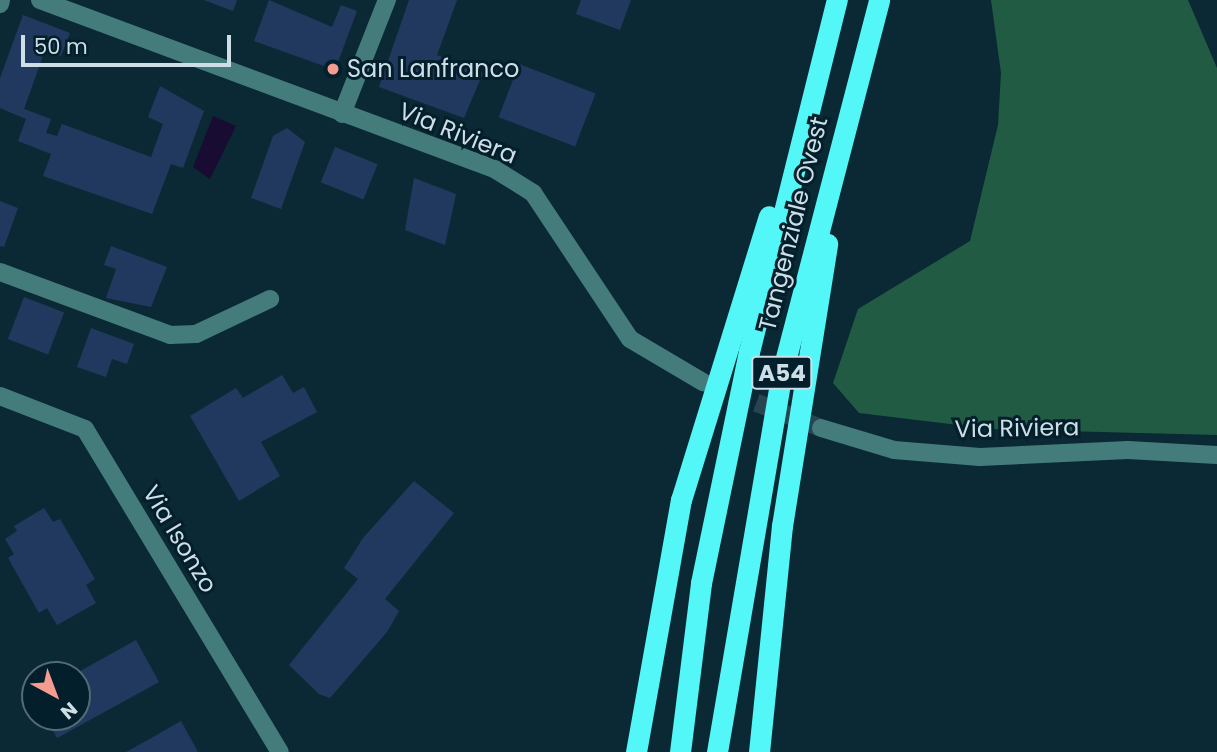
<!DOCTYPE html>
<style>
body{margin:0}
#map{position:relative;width:1217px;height:752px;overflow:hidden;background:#0b2935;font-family:Poppins,sans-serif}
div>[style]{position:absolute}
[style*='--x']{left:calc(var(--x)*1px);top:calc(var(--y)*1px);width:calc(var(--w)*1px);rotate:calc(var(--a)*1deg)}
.forest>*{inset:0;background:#225b43}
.water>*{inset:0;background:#180c33}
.building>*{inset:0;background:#22395f;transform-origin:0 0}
.minor-tunnel>*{height:18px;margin-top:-9px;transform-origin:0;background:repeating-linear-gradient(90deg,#284450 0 18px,transparent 0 27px)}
.minor>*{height:18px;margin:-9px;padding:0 9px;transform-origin:9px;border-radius:9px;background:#447c7c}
.highway>*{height:21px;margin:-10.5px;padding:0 10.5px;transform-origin:10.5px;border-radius:10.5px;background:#54f7f7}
.dots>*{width:19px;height:19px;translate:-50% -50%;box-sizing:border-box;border:4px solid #021f2b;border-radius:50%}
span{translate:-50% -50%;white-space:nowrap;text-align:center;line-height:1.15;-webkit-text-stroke:6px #021f2b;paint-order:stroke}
.shield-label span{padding:2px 5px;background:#021f2b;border:2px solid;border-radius:5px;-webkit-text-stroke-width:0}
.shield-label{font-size:23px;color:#cedee6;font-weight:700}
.poi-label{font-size:24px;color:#cedee6}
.left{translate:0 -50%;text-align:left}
.street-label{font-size:24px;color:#cedee6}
.north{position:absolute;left:21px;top:661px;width:70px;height:70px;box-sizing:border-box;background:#021f2b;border:2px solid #546b76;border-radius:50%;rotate:139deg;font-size:19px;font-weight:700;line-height:28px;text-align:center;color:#cedee6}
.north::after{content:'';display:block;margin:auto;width:24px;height:32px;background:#f59c90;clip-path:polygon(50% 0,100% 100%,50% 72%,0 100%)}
.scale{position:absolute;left:21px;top:35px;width:210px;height:32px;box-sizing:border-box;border:4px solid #cedee6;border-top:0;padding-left:9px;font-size:21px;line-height:24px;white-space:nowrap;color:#cedee6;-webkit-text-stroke:5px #021f2b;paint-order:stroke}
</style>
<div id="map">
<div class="forest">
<i style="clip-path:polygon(991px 0,1188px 0,1217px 68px,1217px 435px,991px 429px,859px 413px,833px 383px,858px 309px,970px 241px,998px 125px,1001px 73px)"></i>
</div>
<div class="water">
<i style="clip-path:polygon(213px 116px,236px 126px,210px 179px,193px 167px)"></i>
</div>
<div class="building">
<i style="clip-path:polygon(204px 0,237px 0,233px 11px)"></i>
<i style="clip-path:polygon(269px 0,332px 27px,341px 5px,357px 11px,335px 70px,254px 41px)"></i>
<i style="clip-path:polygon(409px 0,457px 0,437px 55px,483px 73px,464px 118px,379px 87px)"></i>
<i style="clip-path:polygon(581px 0,631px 0,620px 30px,576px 14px)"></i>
<i style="clip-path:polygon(23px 15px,70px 33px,61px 56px,45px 50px,24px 109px,51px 119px,46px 133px,57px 136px,62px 124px,151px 157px,163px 124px,148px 117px,160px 86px,204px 111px,183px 168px,171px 164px,152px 214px,43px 176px,51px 154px,18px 141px,26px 119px,0 108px,0 78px)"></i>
<i style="left:519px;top:64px;width:82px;height:57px;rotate:21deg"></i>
<i style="clip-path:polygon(287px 128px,305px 142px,281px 209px,251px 198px,273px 136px)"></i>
<i style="left:335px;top:147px;width:46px;height:38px;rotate:22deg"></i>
<i style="clip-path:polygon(414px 178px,456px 194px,445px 245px,405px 230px)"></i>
<i style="clip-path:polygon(0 201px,18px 208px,4px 247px,0 246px)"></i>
<i style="clip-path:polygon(111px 246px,167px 267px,151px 307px,106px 298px,116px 269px,104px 265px)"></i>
<i style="left:24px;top:297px;width:43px;height:45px;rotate:21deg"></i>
<i style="clip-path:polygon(91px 328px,134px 344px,127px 364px,112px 359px,106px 377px,77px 367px)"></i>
<i style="clip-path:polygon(282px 375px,293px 393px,304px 387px,317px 412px,261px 442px,280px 476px,239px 501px,190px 416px,236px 388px,243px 398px)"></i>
<i style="clip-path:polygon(414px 481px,454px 513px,385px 599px,399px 611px,387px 632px,330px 698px,319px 694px,289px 665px,358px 579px,344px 568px,363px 538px)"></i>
<i style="clip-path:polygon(44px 508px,53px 522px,60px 519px,95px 579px,86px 585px,96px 603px,57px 625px,47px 608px,39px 613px,8px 558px,14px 554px,5px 539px,17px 531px,14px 526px)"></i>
<i style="clip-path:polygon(136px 640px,159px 682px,57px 738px,46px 717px,77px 717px,73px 675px)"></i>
<i style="clip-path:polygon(181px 721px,198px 752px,126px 752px,146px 741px)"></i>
</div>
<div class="minor-tunnel">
<i style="--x:706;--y:383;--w:123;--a:21.4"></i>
</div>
<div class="minor">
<i style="--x:40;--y:0;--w:487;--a:20.4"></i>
<i style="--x:496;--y:170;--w:44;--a:31.9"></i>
<i style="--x:533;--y:193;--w:175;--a:56.4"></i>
<i style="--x:630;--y:339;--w:85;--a:30.5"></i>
<i style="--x:0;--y:4;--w:4;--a:-76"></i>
<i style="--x:342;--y:114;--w:123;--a:-68.5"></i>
<i style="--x:0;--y:272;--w:181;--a:20.3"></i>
<i style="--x:170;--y:335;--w:26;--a:-2"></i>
<i style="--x:196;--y:334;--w:82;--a:-25.3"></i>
<i style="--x:0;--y:396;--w:91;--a:21.2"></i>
<i style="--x:85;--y:429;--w:377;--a:58.9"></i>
<i style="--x:821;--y:428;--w:76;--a:16.8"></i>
<i style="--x:894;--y:450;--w:86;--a:4.7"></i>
<i style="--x:980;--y:457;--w:148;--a:-2.7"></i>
<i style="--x:1128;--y:450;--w:89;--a:3.2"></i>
</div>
<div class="highway">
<i style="--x:636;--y:752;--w:256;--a:-79.9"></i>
<i style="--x:681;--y:500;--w:297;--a:-72.8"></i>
<i style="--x:680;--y:752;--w:170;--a:-82.9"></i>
<i style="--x:701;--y:583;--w:236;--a:-78.3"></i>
<i style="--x:749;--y:352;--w:363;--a:-76"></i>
<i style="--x:717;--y:752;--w:385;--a:-80.3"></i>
<i style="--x:782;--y:373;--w:385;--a:-75.4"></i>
<i style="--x:759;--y:752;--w:227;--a:-84.2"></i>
<i style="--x:782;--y:526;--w:286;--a:-80.9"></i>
</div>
<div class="dots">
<i style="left:333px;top:69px;background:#f59c90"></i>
</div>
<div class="shield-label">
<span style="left:782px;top:373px">A54</span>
</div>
<div class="poi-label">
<span class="left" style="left:347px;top:69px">San Lanfranco</span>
</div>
<div class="street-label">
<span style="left:458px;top:133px;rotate:22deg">Via Riviera</span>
<span style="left:793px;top:224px;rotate:-76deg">Tangenziale Ovest</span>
<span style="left:1017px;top:428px;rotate:-1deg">Via Riviera</span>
<span style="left:180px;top:539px;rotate:59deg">Via Isonzo</span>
</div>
<div class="north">N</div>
<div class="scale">50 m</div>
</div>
